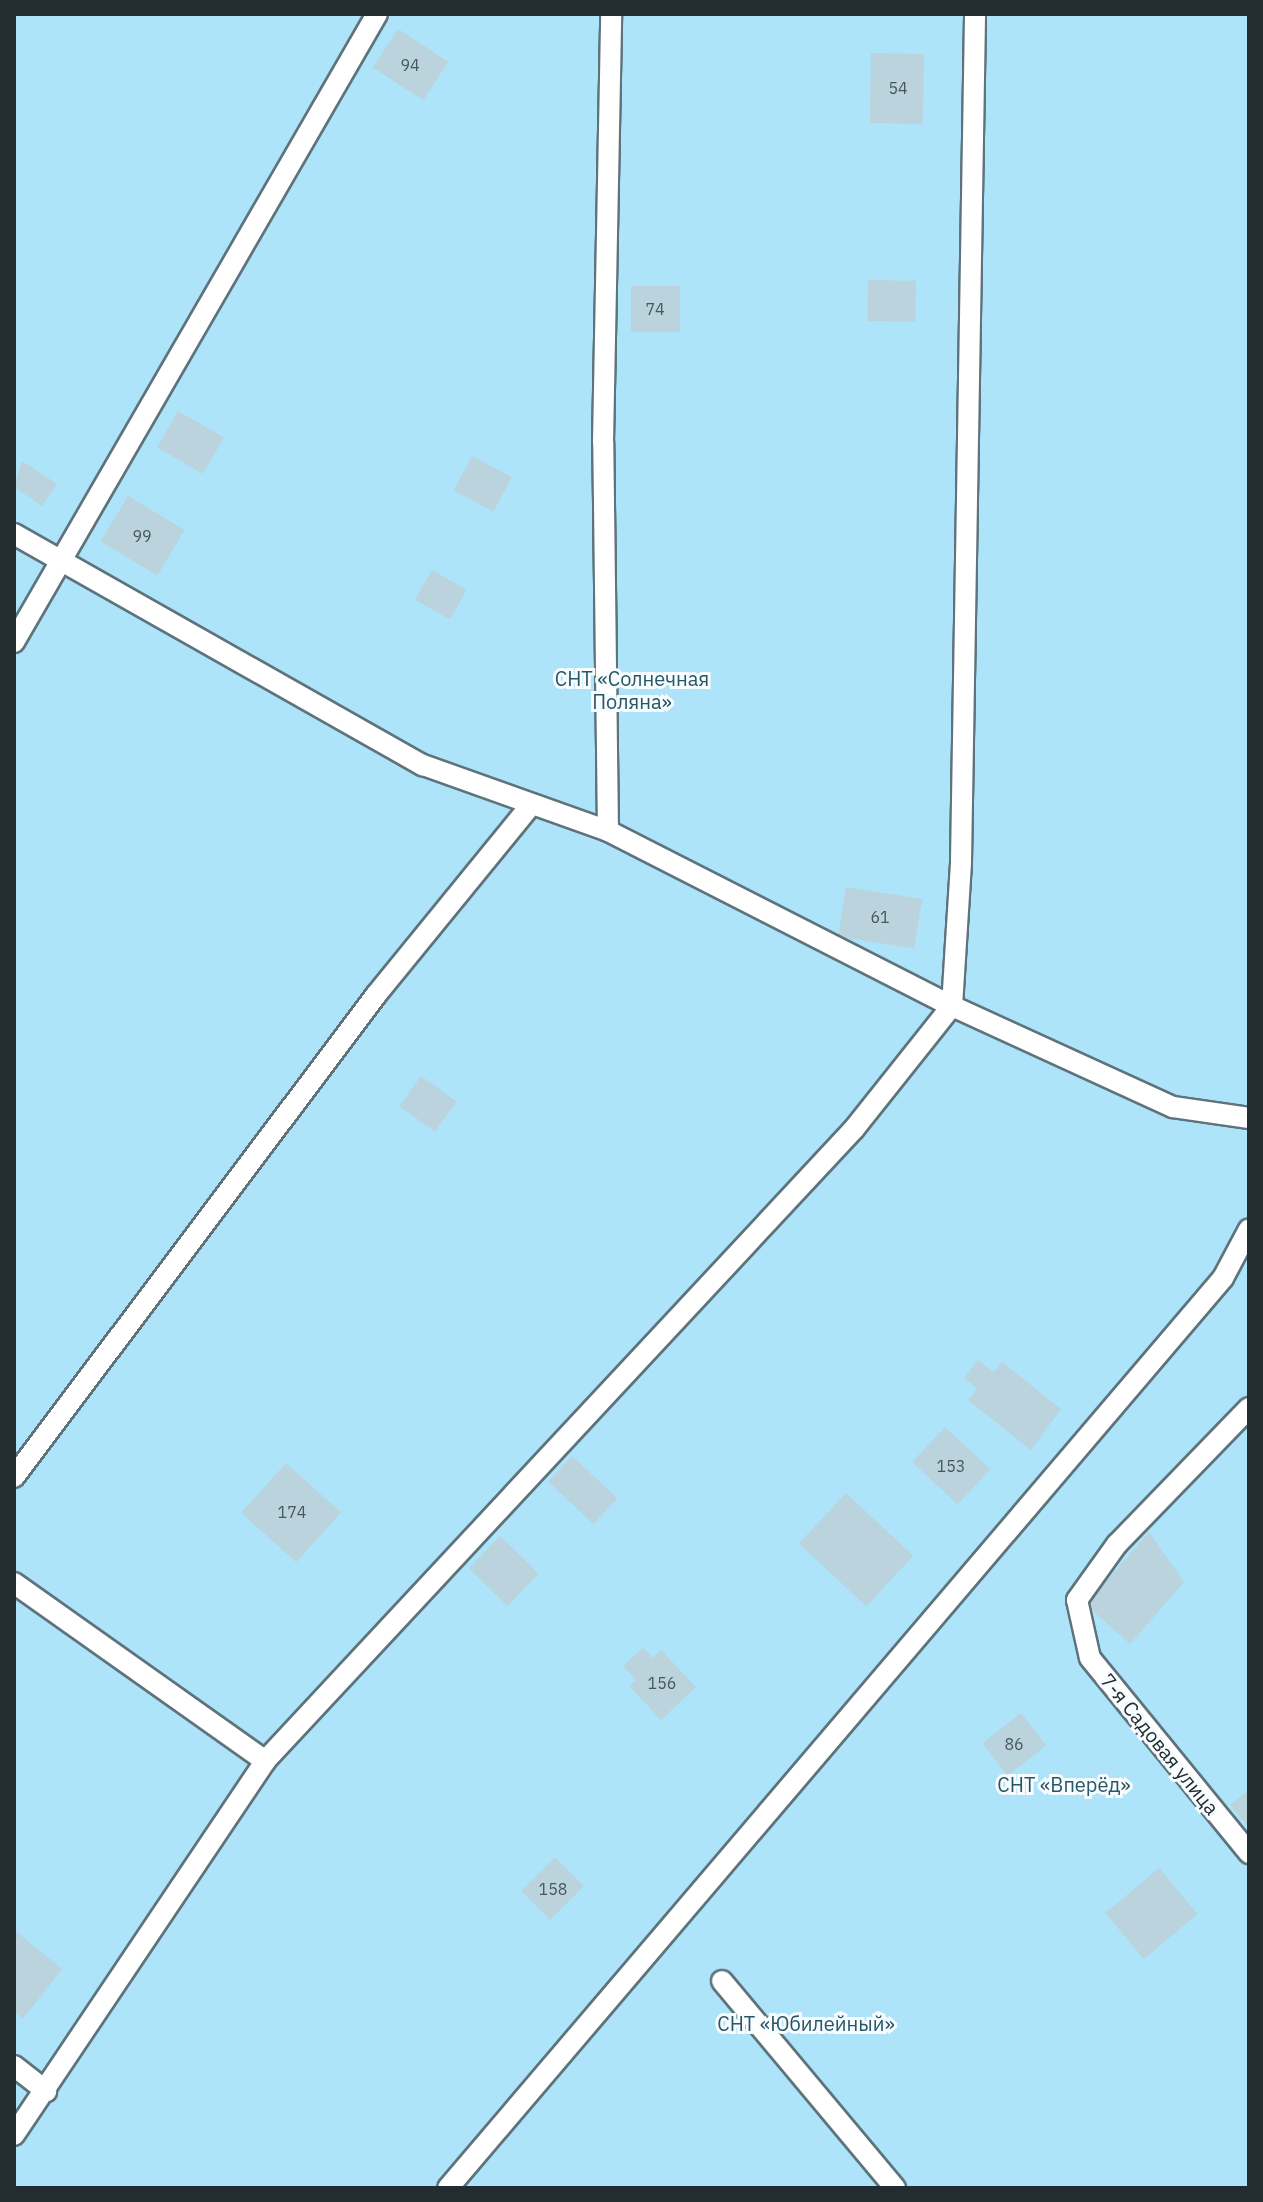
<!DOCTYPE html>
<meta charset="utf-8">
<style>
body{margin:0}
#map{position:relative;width:1263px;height:2202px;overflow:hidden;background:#daf3fd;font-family:"IBM Plex Sans",sans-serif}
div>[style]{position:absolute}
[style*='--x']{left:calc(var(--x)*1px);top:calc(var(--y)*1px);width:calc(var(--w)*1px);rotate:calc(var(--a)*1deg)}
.green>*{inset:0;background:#ade4fa;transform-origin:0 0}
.building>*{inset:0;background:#bbd3dd;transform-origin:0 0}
.roads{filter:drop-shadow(2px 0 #5e737c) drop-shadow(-2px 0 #5e737c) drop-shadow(0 2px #5e737c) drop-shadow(0 -2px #5e737c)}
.lane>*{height:20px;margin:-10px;padding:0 10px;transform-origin:10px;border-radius:10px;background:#fff}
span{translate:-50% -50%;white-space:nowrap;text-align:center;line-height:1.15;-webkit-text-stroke:6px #f7fcfe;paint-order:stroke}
.number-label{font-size:16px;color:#49565b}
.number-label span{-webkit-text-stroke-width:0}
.park-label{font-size:20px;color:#295566}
.street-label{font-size:20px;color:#232c30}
.frame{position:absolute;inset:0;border:16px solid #232c30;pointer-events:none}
</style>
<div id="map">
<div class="green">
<i style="left:14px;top:14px;width:1235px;height:2174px"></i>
</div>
<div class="building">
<i style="left:398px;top:29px;width:60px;height:46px;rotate:33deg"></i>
<i style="left:871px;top:53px;width:53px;height:70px;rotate:1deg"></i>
<i style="left:868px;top:280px;width:48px;height:41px;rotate:1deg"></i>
<i style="left:631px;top:286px;width:49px;height:46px"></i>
<i style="left:178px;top:411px;width:53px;height:42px;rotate:30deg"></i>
<i style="left:472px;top:456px;width:45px;height:39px;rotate:28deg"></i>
<i style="clip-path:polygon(22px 461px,57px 484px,42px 506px,14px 487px)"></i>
<i style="left:128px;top:496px;width:66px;height:53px;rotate:31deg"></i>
<i style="left:432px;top:570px;width:40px;height:34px;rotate:30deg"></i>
<i style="left:846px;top:887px;width:77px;height:50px;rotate:9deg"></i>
<i style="left:421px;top:1076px;width:44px;height:37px;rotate:36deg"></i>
<i style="clip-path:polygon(978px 1360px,994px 1372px,1002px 1362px,1061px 1409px,1031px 1450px,968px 1400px,977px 1388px,964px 1378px)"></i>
<i style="left:945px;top:1427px;width:62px;height:48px;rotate:43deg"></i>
<i style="left:572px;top:1456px;width:62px;height:35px;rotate:43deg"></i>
<i style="left:286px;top:1463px;width:74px;height:67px;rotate:42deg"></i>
<i style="left:846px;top:1493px;width:92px;height:69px;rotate:43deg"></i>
<i style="clip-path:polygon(1149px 1532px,1184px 1582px,1130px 1644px,1086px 1605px)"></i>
<i style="left:500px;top:1536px;width:54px;height:45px;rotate:44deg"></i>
<i style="clip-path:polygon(643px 1648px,653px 1658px,661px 1650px,696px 1687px,661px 1720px,629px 1686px,636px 1680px,623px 1666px)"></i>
<i style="left:1021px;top:1713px;width:41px;height:49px;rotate:52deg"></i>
<i style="clip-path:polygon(1249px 1790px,1249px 1828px,1230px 1805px)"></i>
<i style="left:555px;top:1857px;width:41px;height:48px;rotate:45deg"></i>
<i style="left:1159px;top:1868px;width:60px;height:70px;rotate:50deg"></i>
<i style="clip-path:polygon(14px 1930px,62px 1969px,23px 2019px,14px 2012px)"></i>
</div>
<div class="roads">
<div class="lane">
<i style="--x:14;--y:534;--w:470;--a:29.5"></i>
<i style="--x:423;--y:765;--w:196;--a:19.6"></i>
<i style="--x:608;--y:831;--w:386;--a:27"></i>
<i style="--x:952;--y:1006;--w:243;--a:24.6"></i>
<i style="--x:1173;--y:1107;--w:77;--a:8.2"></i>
<i style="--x:14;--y:642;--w:725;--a:-59.97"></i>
<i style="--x:608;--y:831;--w:389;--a:-90.7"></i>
<i style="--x:603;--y:442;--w:428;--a:-88.9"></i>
<i style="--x:1249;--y:1408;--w:190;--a:134.1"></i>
<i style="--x:1117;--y:1544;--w:69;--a:125.5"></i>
<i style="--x:1077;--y:1600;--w:59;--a:77.4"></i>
<i style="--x:1090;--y:1658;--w:252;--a:50.8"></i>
<i style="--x:14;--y:1477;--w:603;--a:-53.09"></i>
<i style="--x:376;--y:995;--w:244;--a:-50.8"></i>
<i style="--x:14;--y:1583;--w:308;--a:35.3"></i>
<i style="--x:722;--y:1981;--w:270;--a:50.1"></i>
<i style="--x:14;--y:2066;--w:41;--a:38"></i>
<i style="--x:14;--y:2135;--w:450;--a:-56.1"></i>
<i style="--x:265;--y:1761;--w:864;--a:-47.02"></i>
<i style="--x:854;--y:1129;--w:157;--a:-51.5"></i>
<i style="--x:952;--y:1006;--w:145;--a:-86.4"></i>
<i style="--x:961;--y:861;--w:847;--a:-89.05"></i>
<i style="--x:448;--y:2188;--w:1195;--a:-49.58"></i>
<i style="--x:1223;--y:1278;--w:55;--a:-62"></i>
</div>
</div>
<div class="number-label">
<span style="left:410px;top:65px">94</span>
<span style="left:898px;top:88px">54</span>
<span style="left:655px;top:309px">74</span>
<span style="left:142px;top:536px">99</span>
<span style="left:880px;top:917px">61</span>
<span style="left:951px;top:1466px">153</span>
<span style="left:292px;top:1512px">174</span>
<span style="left:662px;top:1683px">156</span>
<span style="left:1014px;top:1744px">86</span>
<span style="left:553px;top:1889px">158</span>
</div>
<div class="park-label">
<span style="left:632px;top:690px">СНТ «Солнечная<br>Поляна»</span>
<span style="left:1064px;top:1784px">СНТ «Вперёд»</span>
<span style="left:806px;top:2023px">СНТ «Юбилейный»</span>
</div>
<div class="street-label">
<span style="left:1160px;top:1744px;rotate:51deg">7-я Садовая улица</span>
</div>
<div class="frame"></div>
</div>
